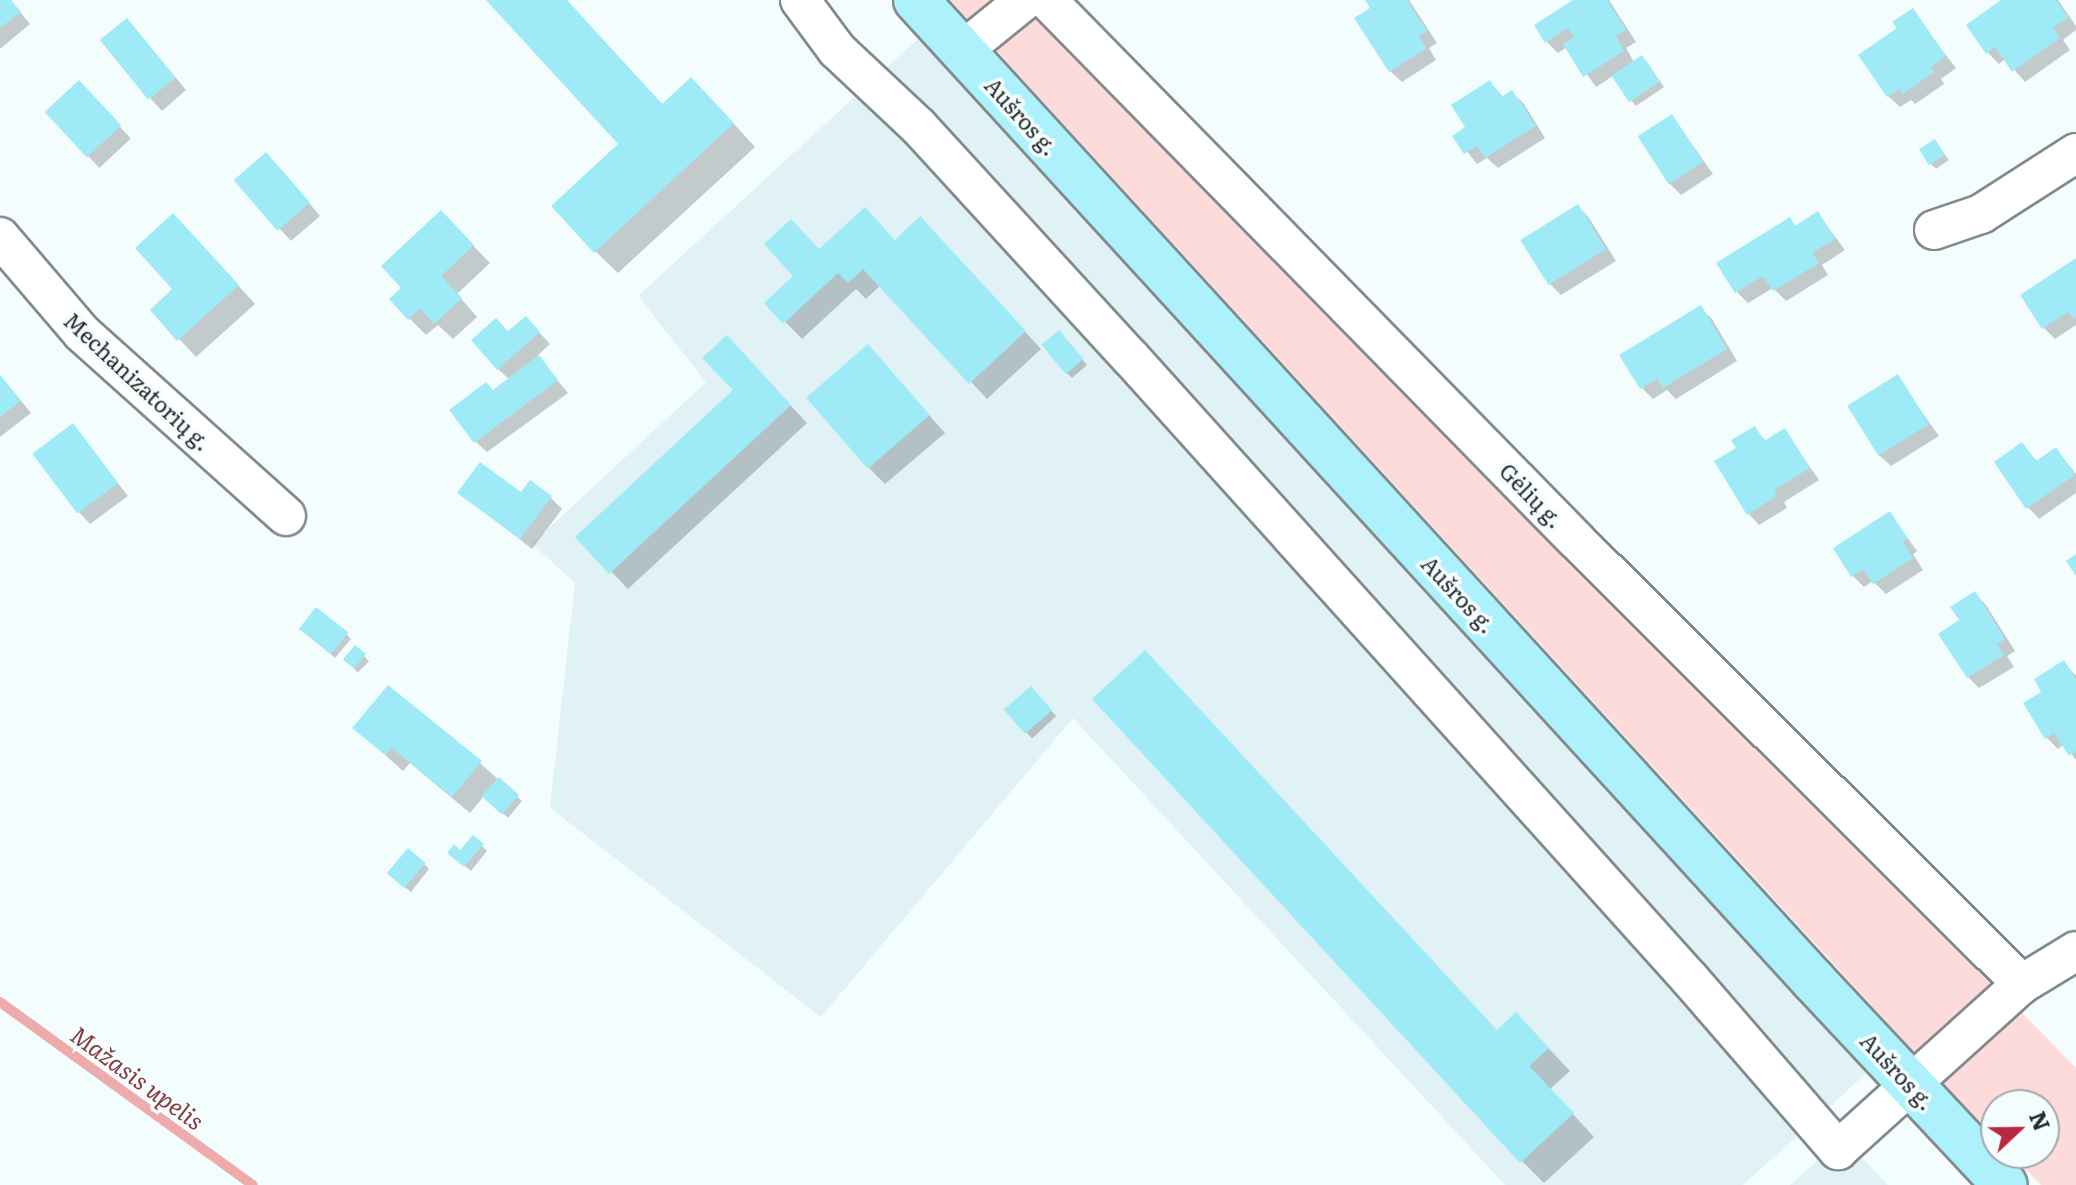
<!DOCTYPE html>
<meta charset="utf-8">
<style>
body{margin:0}
#map{position:relative;width:2076px;height:1185px;overflow:hidden;background:#f4fdfe;font-family:Literata,serif}
div>[style]{position:absolute}
[style*='--x']{left:calc(var(--x)*1px);top:calc(var(--y)*1px);width:calc(var(--w)*1px);rotate:calc(var(--a)*1deg)}
.built>*{inset:0;background:#e0f2f5}
.green>*{inset:0;background:#fddbdb}
.shadow>*{inset:0;background:#0003;transform-origin:0 0}
.stream>*{height:10px;margin:-5px;padding:0 5px;transform-origin:5px;border-radius:5px;background:#edabac}
.building>*{inset:0;background:#9eebf7;transform-origin:0 0}
.roads{filter:drop-shadow(2px 0 #828a8c) drop-shadow(-2px 0 #828a8c) drop-shadow(0 2px #828a8c) drop-shadow(0 -2px #828a8c)}
.street>*{height:38px;margin:-19px;padding:0 19px;transform-origin:19px;border-radius:19px;background:#fff}
.primary>*{height:44px;margin:-22px;padding:0 22px;transform-origin:22px;border-radius:22px;background:#acf1fb}
span{translate:-50% -50%;white-space:nowrap;text-align:center;line-height:1.15;-webkit-text-stroke:7px #f4fdfe;paint-order:stroke}
.street-label{font-size:22px;color:#292c2d}
.water-label{font-size:24px;color:#893b40;font-style:italic}
.north{position:absolute;left:1980px;top:1089px;width:80px;height:80px;box-sizing:border-box;background:#f4fdfe;border:2px solid #a3a9aa;border-radius:50%;rotate:68deg;font-size:22px;font-weight:700;line-height:32px;text-align:center;color:#292c2d}
.north::after{content:'';display:block;margin:auto;width:28px;height:36px;background:#b9283e;clip-path:polygon(50% 0,100% 100%,50% 72%,0 100%)}
</style>
<div id="map">
<div class="built">
<i style="clip-path:polygon(922px 35px,1869px 1071px,1743px 1185px,1505px 1185px,1073px 718px,821px 1017px,550px 808px,575px 583px,532px 544px,706px 382px,638px 296px)"></i>
<i style="clip-path:polygon(1843px 1138px,1888px 1185px,1790px 1185px)"></i>
</div>
<div class="green">
<i style="clip-path:polygon(950px 0,1029px 0,2076px 1068px,2076px 1185px,2041px 1185px,2009px 1153px,2044px 1153px,2044px 1105px,1996px 1105px,1996px 1140px,1982px 1126px)"></i>
</div>
<div class="shadow">
<i style="clip-path:polygon(0 0,10px 0,30px 24px,0 49px)"></i>
<i style="clip-path:polygon(488px 0,566px 0,663px 105px,713px 101px,755px 147px,618px 273px,595px 251px,621px 144px)"></i>
<i style="clip-path:polygon(1367px 0,1409px 0,1437px 43px,1429px 48px,1436px 60px,1402px 82px,1390px 71px)"></i>
<i style="clip-path:polygon(1577px 0,1609px 0,1636px 42px,1626px 48px,1634px 62px,1647px 62px,1664px 87px,1636px 106px,1613px 76px,1596px 87px,1567px 47px,1558px 53px,1547px 42px,1536px 26px)"></i>
<i style="clip-path:polygon(2005px 0,2058px 0,2076px 26px,2076px 30px,2063px 40px,2070px 50px,2025px 82px,2005px 59px,1999px 64px,1988px 53px)"></i>
<i style="clip-path:polygon(1912px 11px,1956px 68px,1941px 79px,1944px 84px,1915px 104px,1911px 100px,1900px 107px,1888px 96px,1899px 29px)"></i>
<i style="clip-path:polygon(138px 32px,186px 90px,162px 111px,151px 99px)"></i>
<i style="clip-path:polygon(1490px 82px,1504px 98px,1512px 92px,1524px 104px,1545px 138px,1498px 168px,1487px 158px,1477px 164px,1455px 136px,1468px 128px)"></i>
<i style="left:79px;top:83px;width:76px;height:43px;rotate:47deg"></i>
<i style="clip-path:polygon(1672px 116px,1713px 174px,1681px 195px,1669px 183px)"></i>
<i style="clip-path:polygon(1939px 147px,1949px 160px,1936px 169px,1931px 164px)"></i>
<i style="clip-path:polygon(278px 166px,320px 216px,291px 241px,280px 229px)"></i>
<i style="clip-path:polygon(1578px 206px,1589px 218px,1616px 261px,1561px 295px,1550px 284px)"></i>
<i style="clip-path:polygon(1818px 214px,1845px 250px,1822px 265px,1828px 275px,1786px 301px,1773px 288px,1748px 303px,1737px 292px,1789px 219px,1797px 227px)"></i>
<i style="clip-path:polygon(458px 230px,490px 263px,457px 294px,477px 317px,453px 339px,438px 325px,426px 335px,409px 318px)"></i>
<i style="clip-path:polygon(190px 232px,255px 304px,196px 357px,152px 310px,175px 290px)"></i>
<i style="clip-path:polygon(937px 236px,1041px 349px,987px 399px,881px 285px,866px 299px,856px 289px,802px 339px,767px 303px,819px 252px)"></i>
<i style="clip-path:polygon(2076px 260px,2076px 325px,2055px 339px,2044px 328px)"></i>
<i style="clip-path:polygon(1700px 308px,1712px 319px,1737px 361px,1676px 399px,1667px 390px,1653px 399px,1642px 388px)"></i>
<i style="clip-path:polygon(537px 330px,550px 344px,537px 356px,568px 393px,487px 452px,475px 441px,493px 392px,510px 380px,498px 369px,509px 333px)"></i>
<i style="clip-path:polygon(1064px 338px,1087px 365px,1072px 378px,1067px 373px)"></i>
<i style="clip-path:polygon(868px 346px,945px 433px,885px 484px,868px 467px)"></i>
<i style="clip-path:polygon(744px 355px,807px 423px,628px 589px,578px 537px,736px 391px)"></i>
<i style="clip-path:polygon(0 375px,31px 413px,0 437px)"></i>
<i style="clip-path:polygon(1897px 377px,1939px 436px,1891px 466px,1879px 455px)"></i>
<i style="clip-path:polygon(73px 426px,128px 496px,90px 524px,79px 512px)"></i>
<i style="clip-path:polygon(1754px 428px,1767px 442px,1785px 431px,1819px 480px,1784px 502px,1787px 508px,1759px 525px,1748px 513px)"></i>
<i style="clip-path:polygon(2022px 445px,2038px 462px,2056px 449px,2076px 474px,2076px 493px,2039px 519px,2028px 507px)"></i>
<i style="clip-path:polygon(460px 493px,550px 497px,562px 509px,532px 549px)"></i>
<i style="clip-path:polygon(1890px 514px,1917px 551px,1913px 554px,1923px 570px,1886px 594px,1873px 581px,1864px 587px,1852px 575px)"></i>
<i style="clip-path:polygon(1975px 594px,1986px 605px,2015px 651px,2007px 656px,2014px 667px,1979px 688px,1968px 677px,1962px 621px)"></i>
<i style="clip-path:polygon(306px 633px,346px 634px,351px 639px,335px 658px)"></i>
<i style="left:355px;top:647px;width:20px;height:16px;rotate:45deg"></i>
<i style="clip-path:polygon(2064px 663px,2076px 676px,2076px 760px,2064px 744px,2058px 749px,2046px 737px,2044px 692px)"></i>
<i style="left:1031px;top:689px;width:37px;height:33px;rotate:47deg"></i>
<i style="clip-path:polygon(355px 728px,480px 763px,522px 801px,508px 818px,484px 796px,470px 813px,410px 763px,403px 771px)"></i>
<i style="clip-path:polygon(482px 846px,487px 851px,471px 871px,455px 858px)"></i>
<i style="clip-path:polygon(424px 864px,429px 869px,411px 892px,395px 879px)"></i>
<i style="clip-path:polygon(1498px 1032px,1538px 1037px,1570px 1071px,1550px 1089px,1594px 1137px,1544px 1183px,1522px 1161px)"></i>
</div>
<div class="stream">
<i style="--x:0;--y:1002;--w:312;--a:35.9"></i>
</div>
<div class="building">
<i style="clip-path:polygon(0 0,11px 0,21px 12px,0 28px)"></i>
<i style="clip-path:polygon(486px 0,567px 0,662px 104px,691px 77px,734px 123px,594px 253px,551px 206px,618px 144px)"></i>
<i style="clip-path:polygon(1365px 0,1407px 0,1427px 31px,1419px 36px,1427px 48px,1389px 72px,1354px 18px,1370px 8px)"></i>
<i style="clip-path:polygon(1573px 0,1607px 0,1626px 30px,1616px 36px,1624px 51px,1583px 77px,1563px 44px,1574px 37px,1568px 28px,1545px 43px,1534px 25px)"></i>
<i style="clip-path:polygon(2001px 0,2056px 0,2068px 17px,2053px 28px,2060px 38px,2012px 72px,1995px 47px,1986px 54px,1966px 25px)"></i>
<i style="clip-path:polygon(1913px 8px,1946px 56px,1931px 67px,1934px 72px,1903px 94px,1899px 89px,1887px 97px,1858px 55px,1897px 28px,1892px 22px)"></i>
<i style="left:127px;top:18px;width:77px;height:35px;rotate:51deg"></i>
<i style="left:1642px;top:55px;width:32px;height:37px;rotate:56deg"></i>
<i style="left:79px;top:80px;width:62px;height:47px;rotate:47deg"></i>
<i style="clip-path:polygon(1490px 80px,1501px 97px,1512px 90px,1536px 126px,1485px 158px,1477px 146px,1464px 154px,1452px 136px,1465px 127px,1451px 105px)"></i>
<i style="left:1672px;top:114px;width:57px;height:41px;rotate:57deg"></i>
<i style="left:1935px;top:139px;width:19px;height:19px;rotate:58deg"></i>
<i style="left:266px;top:152px;width:67px;height:43px;rotate:49deg"></i>
<i style="left:1578px;top:204px;width:53px;height:68px;rotate:58deg"></i>
<i style="clip-path:polygon(865px 207px,895px 240px,920px 216px,1026px 331px,969px 384px,863px 269px,848px 283px,838px 273px,783px 324px,764px 303px,793px 276px,764px 244px,791px 219px,819px 249px)"></i>
<i style="clip-path:polygon(441px 210px,474px 245px,441px 276px,462px 298px,434px 324px,420px 308px,408px 320px,389px 299px,401px 288px,381px 266px)"></i>
<i style="clip-path:polygon(1818px 211px,1835px 239px,1812px 253px,1819px 263px,1773px 291px,1763px 276px,1735px 293px,1716px 263px,1790px 217px,1795px 226px)"></i>
<i style="clip-path:polygon(173px 213px,239px 285px,177px 341px,150px 310px,172px 289px,135px 248px)"></i>
<i style="clip-path:polygon(2076px 258px,2076px 317px,2073px 319px,2068px 312px,2042px 329px,2020px 295px)"></i>
<i style="clip-path:polygon(1701px 305px,1727px 349px,1663px 388px,1657px 379px,1640px 389px,1619px 355px)"></i>
<i style="clip-path:polygon(526px 316px,540px 332px,497px 370px,471px 340px,496px 318px,508px 331px)"></i>
<i style="left:1059px;top:330px;width:38px;height:23px;rotate:50deg"></i>
<i style="clip-path:polygon(727px 335px,791px 405px,609px 574px,575px 537px,733px 390px,702px 358px)"></i>
<i style="left:868px;top:344px;width:94px;height:82px;rotate:49deg"></i>
<i style="clip-path:polygon(539px 355px,558px 380px,474px 443px,449px 410px,486px 382px,493px 390px)"></i>
<i style="left:1898px;top:374px;width:59px;height:60px;rotate:58deg"></i>
<i style="clip-path:polygon(0 375px,21px 401px,0 417px)"></i>
<i style="left:73px;top:423px;width:75px;height:51px;rotate:53deg"></i>
<i style="clip-path:polygon(1755px 426px,1764px 441px,1785px 428px,1810px 468px,1774px 490px,1777px 496px,1747px 515px,1714px 461px,1736px 448px,1731px 440px)"></i>
<i style="clip-path:polygon(2022px 442px,2036px 461px,2056px 447px,2075px 475px,2026px 509px,1994px 462px)"></i>
<i style="clip-path:polygon(480px 462px,521px 492px,530px 480px,552px 496px,520px 539px,457px 493px)"></i>
<i style="clip-path:polygon(1890px 511px,1908px 539px,1903px 542px,1913px 558px,1873px 584px,1863px 569px,1851px 577px,1833px 548px)"></i>
<i style="clip-path:polygon(2076px 554px,2076px 576px,2066px 561px)"></i>
<i style="clip-path:polygon(1975px 591px,2005px 639px,1997px 644px,2004px 655px,1967px 678px,1938px 634px,1959px 620px,1950px 607px)"></i>
<i style="left:316px;top:607px;width:41px;height:28px;rotate:38deg"></i>
<i style="left:355px;top:645px;width:14px;height:19px;rotate:39deg"></i>
<i style="clip-path:polygon(1145px 650px,1497px 1030px,1516px 1012px,1549px 1048px,1529px 1066px,1574px 1113px,1520px 1163px,1092px 699px)"></i>
<i style="clip-path:polygon(2064px 660px,2076px 679px,2076px 751px,2069px 756px,2054px 733px,2045px 739px,2023px 703px,2041px 692px,2034px 679px)"></i>
<i style="clip-path:polygon(388px 685px,482px 761px,452px 797px,392px 748px,385px 755px,352px 728px)"></i>
<i style="left:1031px;top:686px;width:32px;height:36px;rotate:49deg"></i>
<i style="left:499px;top:777px;width:27px;height:26px;rotate:42deg"></i>
<i style="clip-path:polygon(473px 835px,484px 844px,464px 867px,447px 853px,454px 844px,460px 850px)"></i>
<i style="left:408px;top:848px;width:23px;height:33px;rotate:40deg"></i>
</div>
<div class="roads">
<div class="street">
<i style="--x:800;--y:0;--w:62;--a:53.5"></i>
<i style="--x:837;--y:50;--w:112;--a:43.2"></i>
<i style="--x:919;--y:127;--w:312;--a:47.5"></i>
<i style="--x:1130;--y:357;--w:836;--a:48.01"></i>
<i style="--x:1689;--y:978;--w:228;--a:49.1"></i>
<i style="--x:1838;--y:1150;--w:248;--a:-42.1"></i>
<i style="--x:2022;--y:984;--w:63;--a:-31.4"></i>
<i style="--x:1047;--y:0;--w:757;--a:45.59"></i>
<i style="--x:1577;--y:541;--w:628;--a:44.87"></i>
<i style="--x:962;--y:51;--w:81;--a:-39"></i>
<i style="--x:1934;--y:230;--w:50;--a:-18.8"></i>
<i style="--x:1981;--y:214;--w:113;--a:-32.7"></i>
<i style="--x:0;--y:237;--w:126;--a:49.5"></i>
<i style="--x:82;--y:333;--w:274;--a:41.9"></i>
</div>
<div class="primary">
<i style="--x:916;--y:0;--w:1330;--a:47.53"></i>
<i style="--x:1814;--y:981;--w:279;--a:46.9"></i>
</div>
</div>
<div class="street-label">
<span style="left:1022px;top:116px;rotate:48deg">Aušros g.</span>
<span style="left:138px;top:381px;rotate:43deg">Mechanizatorių g.</span>
<span style="left:1532px;top:495px;rotate:46deg">Gėlių g.</span>
<span style="left:1459px;top:594px;rotate:47deg">Aušros g.</span>
<span style="left:1898px;top:1071px;rotate:47deg">Aušros g.</span>
</div>
<div class="water-label">
<span style="left:138px;top:1077px;rotate:36deg">Mažasis upelis</span>
</div>
<div class="north">N</div>
</div>
